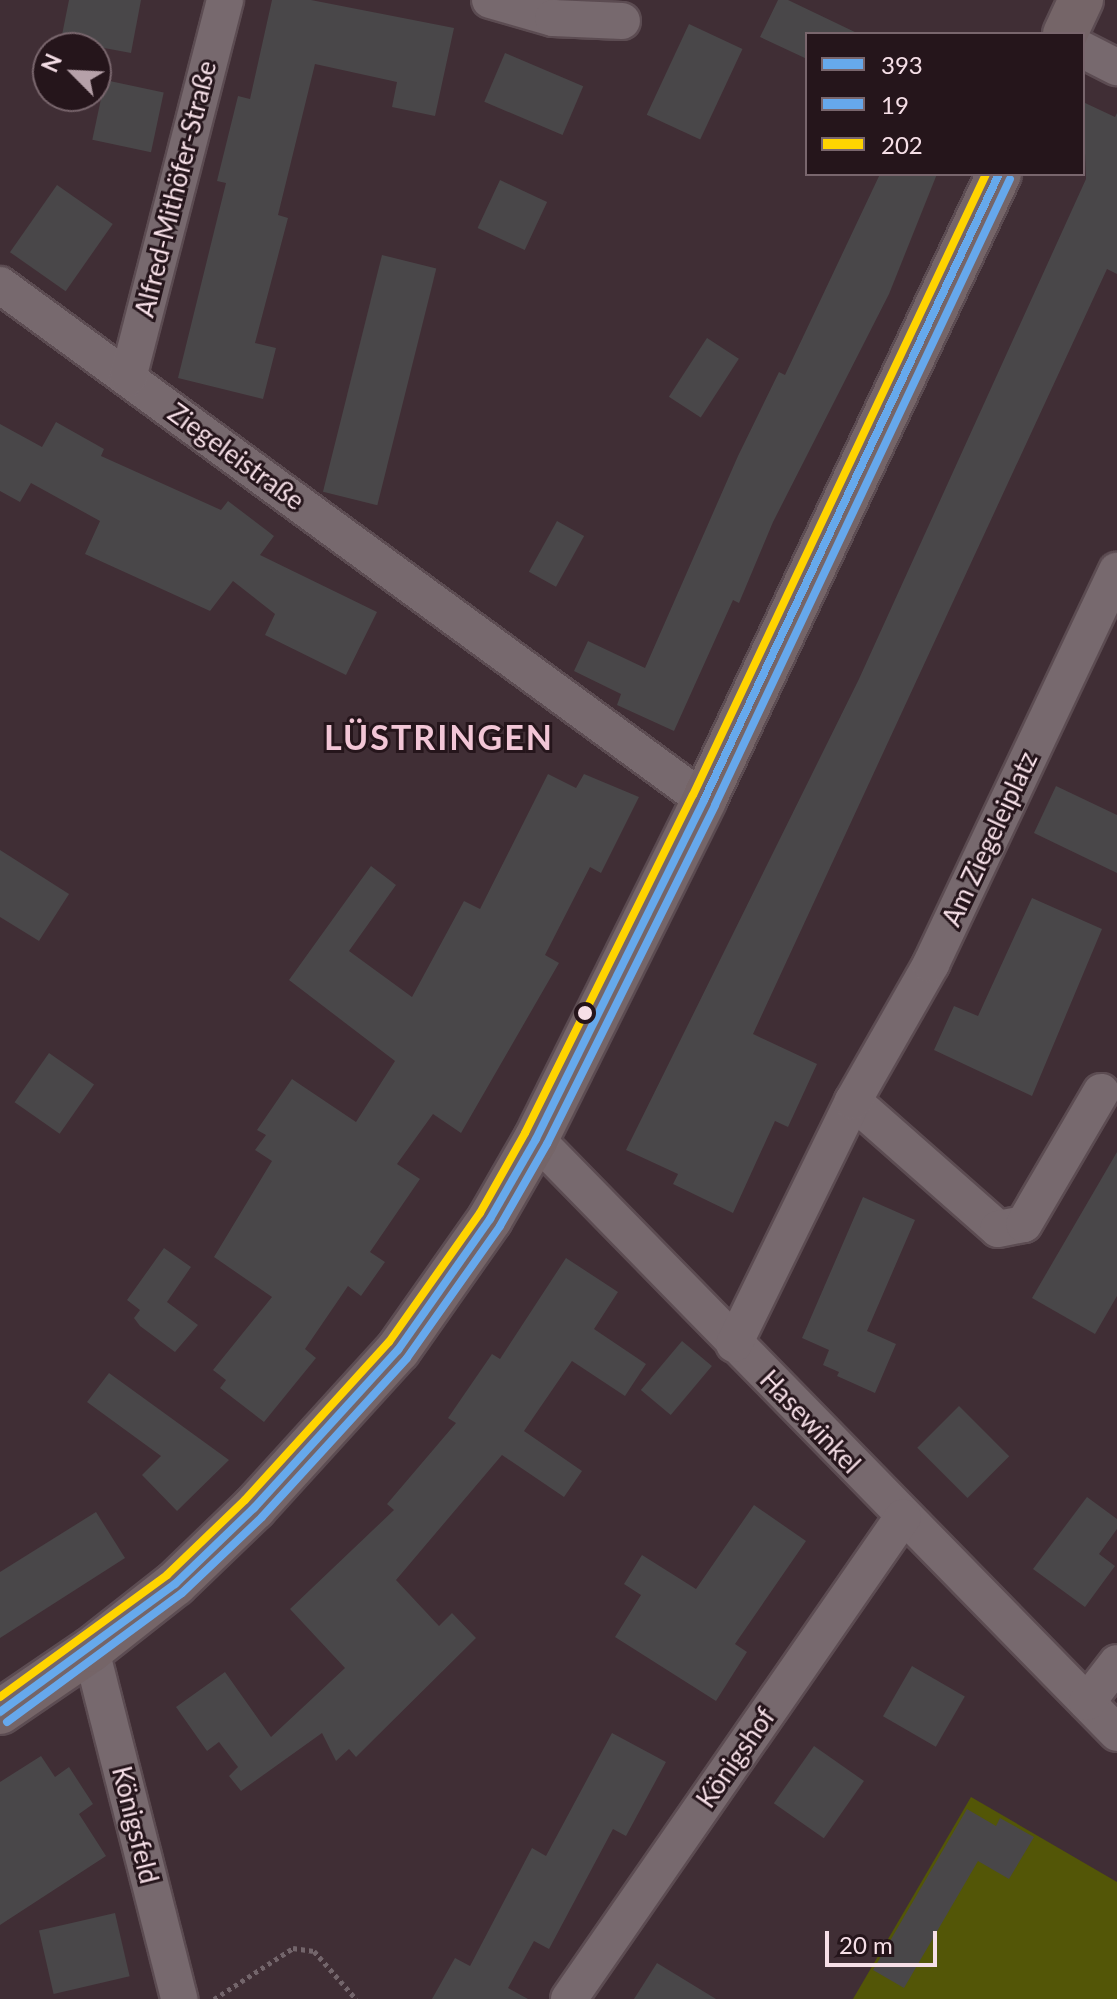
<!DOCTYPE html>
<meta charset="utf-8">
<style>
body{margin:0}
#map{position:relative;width:1117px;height:1999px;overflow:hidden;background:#402e35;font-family:Lato,sans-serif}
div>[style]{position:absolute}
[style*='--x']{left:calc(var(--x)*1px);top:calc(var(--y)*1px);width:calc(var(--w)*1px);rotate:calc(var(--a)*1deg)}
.green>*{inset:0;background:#535607}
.building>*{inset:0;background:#494749;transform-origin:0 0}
.path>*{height:5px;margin-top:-2.5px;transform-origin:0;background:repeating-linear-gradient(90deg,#73656b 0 4px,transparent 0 8px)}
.roads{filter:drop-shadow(2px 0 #5c4c52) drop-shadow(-2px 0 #5c4c52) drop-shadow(0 2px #5c4c52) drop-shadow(0 -2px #5c4c52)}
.minor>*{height:36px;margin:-18px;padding:0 18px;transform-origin:18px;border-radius:18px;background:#77696e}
.secondary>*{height:44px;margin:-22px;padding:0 22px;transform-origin:22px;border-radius:22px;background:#756568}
.bus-1>*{height:8px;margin:-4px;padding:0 4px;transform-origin:4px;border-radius:4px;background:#66a9ec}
.bus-2>*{height:8px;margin:-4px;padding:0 4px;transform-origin:4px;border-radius:4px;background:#66a8ec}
.bus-3>*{height:8px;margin:-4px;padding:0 4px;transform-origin:4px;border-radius:4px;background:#ffd400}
.dots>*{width:22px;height:22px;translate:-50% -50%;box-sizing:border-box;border:4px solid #25151b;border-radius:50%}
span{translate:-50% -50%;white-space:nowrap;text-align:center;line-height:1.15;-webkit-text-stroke:6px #25151b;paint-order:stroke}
.street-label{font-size:26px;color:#f6dfe7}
.district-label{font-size:34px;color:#f2c6d6;font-weight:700;letter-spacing:2px}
.legend{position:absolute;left:805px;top:32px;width:280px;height:144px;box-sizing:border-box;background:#25151b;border:2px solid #79666d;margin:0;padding:10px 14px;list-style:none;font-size:24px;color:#f6dfe7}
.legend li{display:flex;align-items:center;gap:16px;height:40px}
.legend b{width:40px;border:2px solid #79666d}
.north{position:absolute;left:32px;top:32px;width:80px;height:80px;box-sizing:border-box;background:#25151b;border:2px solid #79666d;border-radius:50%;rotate:294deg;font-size:22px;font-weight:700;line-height:32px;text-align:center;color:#f6dfe7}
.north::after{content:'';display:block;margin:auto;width:28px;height:36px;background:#b6a1a9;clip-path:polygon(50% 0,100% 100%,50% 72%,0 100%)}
.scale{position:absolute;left:825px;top:1931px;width:112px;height:36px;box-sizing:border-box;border:4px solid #f6dfe7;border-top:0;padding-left:10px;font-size:24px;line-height:28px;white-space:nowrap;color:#f6dfe7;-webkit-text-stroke:6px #25151b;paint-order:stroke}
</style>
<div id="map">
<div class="green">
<i style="clip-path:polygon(971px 1797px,1117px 1882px,1117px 1999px,853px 1999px)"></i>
</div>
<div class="building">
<i style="clip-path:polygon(69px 0,141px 0,131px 53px,61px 40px)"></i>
<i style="clip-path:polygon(272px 0,311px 0,454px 28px,435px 116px,392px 107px,397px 82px,315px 64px,278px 215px,288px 218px,255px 343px,276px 348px,263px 399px,178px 378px,226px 183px,217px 181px,238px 96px,250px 99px)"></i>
<i style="clip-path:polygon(778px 0,788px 0,859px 34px,807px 34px,807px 59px,760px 37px)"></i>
<i style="left:689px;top:24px;width:59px;height:100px;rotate:25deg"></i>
<i style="left:505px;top:53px;width:85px;height:53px;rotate:23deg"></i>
<i style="left:105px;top:80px;width:60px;height:61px;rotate:12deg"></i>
<i style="clip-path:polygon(1083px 102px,1115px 117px,1117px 113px,1117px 274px,1107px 269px,753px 1034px,817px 1064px,788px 1127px,775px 1121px,733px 1213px,673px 1184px,678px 1174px,626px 1150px,859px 679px,1086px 179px)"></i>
<i style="clip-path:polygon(880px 174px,937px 174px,889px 294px,773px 522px,739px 603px,733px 600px,674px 731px,617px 705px,621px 694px,574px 671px,588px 641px,645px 668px,738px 456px,779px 372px,785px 375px)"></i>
<i style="left:500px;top:180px;width:52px;height:53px;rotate:25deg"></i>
<i style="left:57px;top:185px;width:68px;height:82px;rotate:35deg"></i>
<i style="left:382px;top:255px;width:56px;height:244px;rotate:14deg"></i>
<i style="left:707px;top:338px;width:38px;height:70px;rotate:33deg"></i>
<i style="clip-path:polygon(56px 422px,104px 449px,101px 456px,221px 510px,228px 501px,274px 536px,260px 555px,377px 612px,346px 675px,265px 635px,275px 614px,233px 581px,210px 611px,85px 554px,100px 521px,31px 483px,20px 502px,0 491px,0 424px,42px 447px)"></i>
<i style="left:557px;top:521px;width:31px;height:58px;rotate:29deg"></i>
<i style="clip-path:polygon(548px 774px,576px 788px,584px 774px,639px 797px,601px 873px,590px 867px,545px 955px,559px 963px,461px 1133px,433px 1114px,397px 1164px,420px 1179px,370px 1252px,385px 1262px,361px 1296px,348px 1286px,305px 1349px,316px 1358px,264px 1422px,220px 1388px,226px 1380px,213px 1370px,272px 1297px,214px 1257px,272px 1161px,255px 1150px,266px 1135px,257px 1130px,292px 1079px,356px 1122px,395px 1061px,289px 980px,371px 866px,396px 885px,349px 951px,412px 997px,464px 901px,480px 909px)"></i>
<i style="clip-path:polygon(1056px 786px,1117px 815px,1117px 873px,1034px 833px)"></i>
<i style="clip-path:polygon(0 850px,69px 894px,39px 941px,0 917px)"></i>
<i style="clip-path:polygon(1032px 898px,1102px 929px,1032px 1096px,934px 1050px,954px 1006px,978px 1016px)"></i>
<i style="left:49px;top:1053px;width:55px;height:60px;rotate:35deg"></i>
<i style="clip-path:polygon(1117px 1152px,1117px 1296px,1095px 1334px,1032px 1298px)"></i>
<i style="clip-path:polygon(863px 1197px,915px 1220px,867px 1331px,896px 1344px,875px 1393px,837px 1376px,839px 1372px,823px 1365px,829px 1350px,802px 1338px)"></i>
<i style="clip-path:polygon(164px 1248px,191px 1267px,167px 1302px,198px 1325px,175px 1352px,140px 1326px,134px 1318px,140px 1310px,127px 1300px)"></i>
<i style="clip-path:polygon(566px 1258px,618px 1292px,594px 1329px,646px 1364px,625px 1396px,572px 1361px,524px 1431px,582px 1471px,564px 1497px,502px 1455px,396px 1580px,439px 1626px,452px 1613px,476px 1638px,356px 1757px,349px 1749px,336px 1761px,322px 1733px,241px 1791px,229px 1776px,238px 1767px,219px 1742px,207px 1751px,176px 1707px,225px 1672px,271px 1737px,345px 1668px,290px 1609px,394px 1510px,387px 1504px,456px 1423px,448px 1418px,492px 1354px,500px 1359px)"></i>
<i style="left:682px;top:1341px;width:39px;height:64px;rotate:40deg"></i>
<i style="clip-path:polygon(109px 1373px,229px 1460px,177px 1511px,142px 1475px,161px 1456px,87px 1402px)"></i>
<i style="left:959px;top:1406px;width:71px;height:59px;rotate:45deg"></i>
<i style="clip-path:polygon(1087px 1497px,1117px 1519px,1117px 1529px,1099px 1554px,1115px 1566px,1085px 1607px,1033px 1569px)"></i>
<i style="clip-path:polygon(754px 1505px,806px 1541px,735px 1644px,747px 1652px,716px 1701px,615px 1637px,641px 1595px,624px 1584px,642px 1555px,696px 1589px)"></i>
<i style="clip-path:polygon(96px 1512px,125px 1558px,0 1638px,0 1572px)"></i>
<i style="left:912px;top:1666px;width:61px;height:58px;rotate:30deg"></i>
<i style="clip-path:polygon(612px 1733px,666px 1762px,626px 1836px,613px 1829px,549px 1949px,534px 1941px,508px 1988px,528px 1999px,432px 1999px,455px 1958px,470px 1966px,532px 1848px,546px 1856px)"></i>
<i style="left:814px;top:1746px;width:61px;height:70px;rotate:35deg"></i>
<i style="clip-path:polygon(41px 1756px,55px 1777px,69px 1767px,93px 1804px,79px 1814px,106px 1856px,0 1925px,0 1782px)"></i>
<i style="clip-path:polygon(967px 1809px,996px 1826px,1000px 1818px,1034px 1837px,1009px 1879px,978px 1861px,904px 1988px,873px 1970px)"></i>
<i style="left:115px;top:1913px;width:65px;height:78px;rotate:77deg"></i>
<i style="clip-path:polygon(657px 1963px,716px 1999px,634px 1999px)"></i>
</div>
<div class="path">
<i style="--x:214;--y:1999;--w:94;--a:-32.8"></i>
<i style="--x:293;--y:1948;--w:21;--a:8"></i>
<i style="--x:314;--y:1951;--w:64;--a:48.8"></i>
</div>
<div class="roads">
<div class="minor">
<i style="--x:490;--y:0;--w:66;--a:15.9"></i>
<i style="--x:553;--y:18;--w:69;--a:2.5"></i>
<i style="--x:1083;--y:50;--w:38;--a:27"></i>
<i style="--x:0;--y:285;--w:872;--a:36.19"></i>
<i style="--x:128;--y:378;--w:390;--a:-75.6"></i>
<i style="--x:853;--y:1101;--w:193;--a:41.4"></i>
<i style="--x:998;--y:1229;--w:26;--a:-11"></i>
<i style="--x:1024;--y:1224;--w:153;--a:-59.7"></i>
<i style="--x:536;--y:1139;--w:831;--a:45.63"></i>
<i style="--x:734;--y:1344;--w:271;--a:-63.9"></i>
<i style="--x:853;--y:1101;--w:158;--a:-60.3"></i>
<i style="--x:931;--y:964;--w:435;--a:-64.7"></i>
<i style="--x:91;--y:1650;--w:360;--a:75.8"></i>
<i style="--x:1087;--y:1702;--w:49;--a:-52.4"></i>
<i style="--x:569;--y:1999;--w:586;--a:-55.28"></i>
</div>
<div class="secondary">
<i style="--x:1065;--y:34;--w:38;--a:-65"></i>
<i style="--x:0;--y:1712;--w:110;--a:-34.3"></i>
<i style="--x:91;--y:1650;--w:107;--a:-38.2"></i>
<i style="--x:175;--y:1584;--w:110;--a:-43.9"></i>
<i style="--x:254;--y:1508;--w:214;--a:-47.7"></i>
<i style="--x:398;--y:1350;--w:160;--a:-54.9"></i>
<i style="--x:490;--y:1219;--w:92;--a:-60.1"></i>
<i style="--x:536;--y:1139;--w:378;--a:-63.6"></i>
<i style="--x:704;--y:800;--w:692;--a:-64.77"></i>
</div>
</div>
<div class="bus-1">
<i style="--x:0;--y:1712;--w:217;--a:-36.2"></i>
<i style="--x:175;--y:1584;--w:110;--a:-43.9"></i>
<i style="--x:254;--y:1508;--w:214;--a:-47.7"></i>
<i style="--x:398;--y:1350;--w:160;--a:-54.9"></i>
<i style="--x:490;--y:1219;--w:92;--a:-60.1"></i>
<i style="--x:536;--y:1139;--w:378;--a:-63.6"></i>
<i style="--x:704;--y:800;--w:692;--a:-64.77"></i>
</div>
<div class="bus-2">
<i style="--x:7;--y:1722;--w:217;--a:-36.4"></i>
<i style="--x:182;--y:1593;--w:110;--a:-43.5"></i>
<i style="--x:262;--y:1517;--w:215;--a:-47.6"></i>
<i style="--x:407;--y:1358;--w:161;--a:-54.8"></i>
<i style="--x:500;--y:1226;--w:95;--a:-60.2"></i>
<i style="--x:547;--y:1144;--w:378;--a:-63.6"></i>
<i style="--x:715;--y:805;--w:692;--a:-64.77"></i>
</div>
<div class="bus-3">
<i style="--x:0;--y:1697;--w:207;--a:-36.1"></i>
<i style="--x:167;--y:1575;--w:108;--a:-43.9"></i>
<i style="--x:245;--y:1500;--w:214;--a:-47.7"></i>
<i style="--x:389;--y:1342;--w:158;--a:-54.8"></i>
<i style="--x:480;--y:1213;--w:92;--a:-60.6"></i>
<i style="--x:525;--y:1133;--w:377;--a:-63.6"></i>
<i style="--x:693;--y:795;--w:687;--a:-64.74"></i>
</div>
<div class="dots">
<i style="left:585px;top:1013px;background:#f6dfe7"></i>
</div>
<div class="street-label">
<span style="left:176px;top:189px;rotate:-76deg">Alfred-Mithöfer-Straße</span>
<span style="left:236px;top:457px;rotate:36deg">Ziegeleistraße</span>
<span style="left:990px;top:839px;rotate:-65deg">Am Ziegeleiplatz</span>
<span style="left:810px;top:1422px;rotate:46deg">Hasewinkel</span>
<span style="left:736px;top:1758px;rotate:-55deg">Königshof</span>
<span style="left:135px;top:1825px;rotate:76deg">Königsfeld</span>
</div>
<div class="district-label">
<span style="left:439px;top:737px">LÜSTRINGEN</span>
</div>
<ul class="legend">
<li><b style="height:10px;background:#66a9ec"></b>393</li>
<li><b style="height:10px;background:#66a8ec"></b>19</li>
<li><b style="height:10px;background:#ffd400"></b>202</li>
</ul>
<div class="north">N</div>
<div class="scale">20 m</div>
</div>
